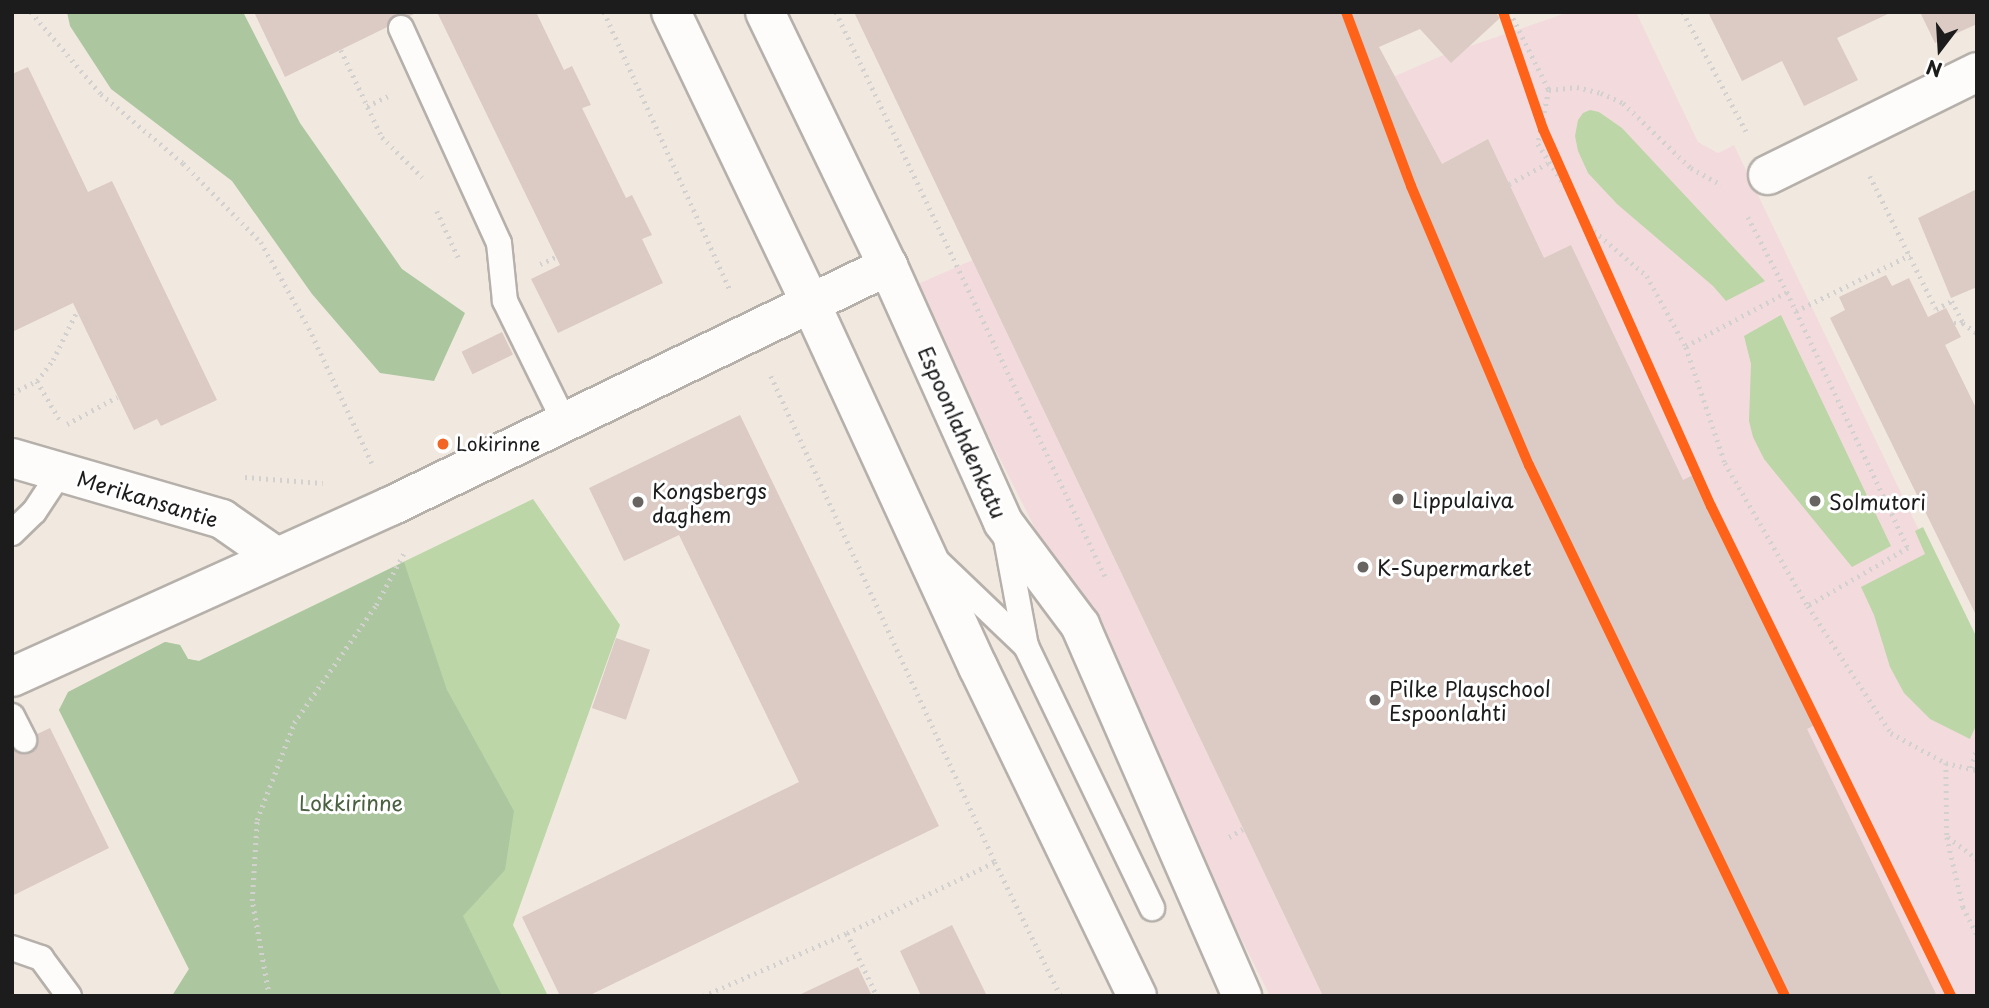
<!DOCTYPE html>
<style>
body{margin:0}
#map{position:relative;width:1989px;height:1008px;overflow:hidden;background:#f1e9e0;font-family:"Playpen Sans",sans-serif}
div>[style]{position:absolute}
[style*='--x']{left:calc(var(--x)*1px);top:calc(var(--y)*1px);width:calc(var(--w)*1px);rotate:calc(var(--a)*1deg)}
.built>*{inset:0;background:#f3dbdd}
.green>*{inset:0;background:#bcd6a7}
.forest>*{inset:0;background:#acc79f}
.building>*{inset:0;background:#dccac4;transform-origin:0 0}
.path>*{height:4.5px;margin-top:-2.25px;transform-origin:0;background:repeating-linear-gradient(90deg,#d3d1cf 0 2px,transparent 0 7px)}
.roads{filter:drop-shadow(2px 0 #b6b0ab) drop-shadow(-2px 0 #b6b0ab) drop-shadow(0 2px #b6b0ab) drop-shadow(0 -2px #b6b0ab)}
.lane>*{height:24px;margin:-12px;padding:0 12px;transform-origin:12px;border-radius:12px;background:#fdfcfa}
.street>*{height:38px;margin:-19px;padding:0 19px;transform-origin:19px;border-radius:19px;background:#fdfcfa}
.secondary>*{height:38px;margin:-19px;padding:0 19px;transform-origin:19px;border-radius:19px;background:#fdfcfa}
.metro-1>*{height:10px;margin:-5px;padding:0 5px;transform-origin:5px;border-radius:5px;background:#ff6319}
.dots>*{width:19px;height:19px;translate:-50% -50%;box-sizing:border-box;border:4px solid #fff;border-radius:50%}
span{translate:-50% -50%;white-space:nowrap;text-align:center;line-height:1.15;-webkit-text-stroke:6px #fff;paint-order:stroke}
.bus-label{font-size:19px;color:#1c1c1c}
.left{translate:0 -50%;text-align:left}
.street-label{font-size:21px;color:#1c1c1c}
.poi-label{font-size:21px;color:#1c1c1c}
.park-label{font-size:21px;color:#4a6041}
.frame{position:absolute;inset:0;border:14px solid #1c1c1c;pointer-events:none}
.north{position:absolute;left:1905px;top:14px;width:70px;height:70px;-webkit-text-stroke:5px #fff;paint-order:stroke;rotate:197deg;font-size:19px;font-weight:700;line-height:28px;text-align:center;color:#1c1c1c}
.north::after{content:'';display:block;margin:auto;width:24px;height:32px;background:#1c1c1c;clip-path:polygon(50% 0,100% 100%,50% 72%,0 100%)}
</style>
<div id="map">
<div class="built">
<i style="clip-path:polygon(1569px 12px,1636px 12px,1698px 142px,1718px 153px,1734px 145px,1977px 651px,1977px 996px,1270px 996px,913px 286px,1441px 56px)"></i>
</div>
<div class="green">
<i style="clip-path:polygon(1590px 110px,1599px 112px,1622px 128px,1765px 281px,1726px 301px,1713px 286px,1617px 204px,1588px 173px,1578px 151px,1575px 136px,1578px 120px,1583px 113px)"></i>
<i style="clip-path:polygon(1781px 315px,1891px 546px,1852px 567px,1764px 459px,1753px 437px,1749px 421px,1751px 364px,1744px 336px)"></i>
<i style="clip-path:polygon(533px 499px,620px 625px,513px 925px,548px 996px,172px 996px,189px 969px,59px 710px,69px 692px,165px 642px,180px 645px,188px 659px,199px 661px)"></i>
<i style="clip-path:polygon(1923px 527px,1977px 638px,1977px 723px,1970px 739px,1930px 719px,1904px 693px,1890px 667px,1874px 615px,1861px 587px,1925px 554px,1915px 531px)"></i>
</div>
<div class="forest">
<i style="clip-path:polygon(67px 12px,243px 12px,300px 123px,402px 269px,465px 313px,434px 381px,380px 373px,312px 294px,232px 181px,111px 89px,70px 26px)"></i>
<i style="clip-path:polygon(404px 562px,447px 690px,514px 811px,505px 870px,463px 916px,502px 996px,172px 996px,189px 969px,59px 710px,68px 692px,165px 642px,180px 645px,188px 659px,199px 661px)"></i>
</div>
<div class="building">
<i style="clip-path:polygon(254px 12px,418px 12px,285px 77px)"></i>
<i style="clip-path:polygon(437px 12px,536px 12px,564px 70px,572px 66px,591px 105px,582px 108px,626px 198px,632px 195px,652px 235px,642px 239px,663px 283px,558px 333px,531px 279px,560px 265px)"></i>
<i style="clip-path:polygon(854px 12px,1495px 12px,1500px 18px,1451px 63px,1420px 29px,1379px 47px,1442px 164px,1488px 139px,1544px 258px,1571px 245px,1683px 480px,1697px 473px,1817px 724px,1807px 729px,1937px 996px,1323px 996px)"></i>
<i style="clip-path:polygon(1708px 12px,1892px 12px,1837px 38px,1858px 80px,1804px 106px,1782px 61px,1742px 81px)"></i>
<i style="clip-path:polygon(1920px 12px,1977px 12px,1977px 24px,1935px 43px)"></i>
<i style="clip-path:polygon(28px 67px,88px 192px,112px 181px,217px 400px,161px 426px,157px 419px,134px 430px,73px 303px,12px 332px,12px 74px)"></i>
<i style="clip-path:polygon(1977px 189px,1977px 287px,1951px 298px,1918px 218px)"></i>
<i style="clip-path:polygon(1886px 275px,1892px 286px,1909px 278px,1928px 317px,1946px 308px,1961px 337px,1945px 345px,1977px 410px,1977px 617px,1830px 318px,1845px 310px,1839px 297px)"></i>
<i style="left:502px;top:332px;width:25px;height:45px;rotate:64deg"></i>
<i style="clip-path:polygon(740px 415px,939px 826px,588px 996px,560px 996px,522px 917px,799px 782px,679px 535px,624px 561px,589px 488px)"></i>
<i style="left:616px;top:638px;width:36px;height:74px;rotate:19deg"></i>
<i style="clip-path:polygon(50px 728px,109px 848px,12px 896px,12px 746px)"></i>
<i style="clip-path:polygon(952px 925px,987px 996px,921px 996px,917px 987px,900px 951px)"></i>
<i style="clip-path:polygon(858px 967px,872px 996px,797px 996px)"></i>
</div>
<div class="path">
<i style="--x:31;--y:12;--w:108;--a:49.5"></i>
<i style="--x:101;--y:94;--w:107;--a:40.1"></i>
<i style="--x:183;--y:163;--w:111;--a:45.4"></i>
<i style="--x:261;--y:242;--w:98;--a:60.8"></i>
<i style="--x:309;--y:328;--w:149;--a:65"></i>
<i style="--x:604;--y:12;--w:307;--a:65.6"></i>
<i style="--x:836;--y:12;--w:625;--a:64.5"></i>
<i style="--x:1510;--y:12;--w:87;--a:63.4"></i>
<i style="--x:1549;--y:90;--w:55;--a:101.5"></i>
<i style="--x:1538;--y:144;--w:103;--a:57.2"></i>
<i style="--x:1594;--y:231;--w:70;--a:40.3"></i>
<i style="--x:1647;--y:276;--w:81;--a:61.2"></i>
<i style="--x:1686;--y:347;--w:122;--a:71.4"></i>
<i style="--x:1725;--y:463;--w:165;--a:59.9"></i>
<i style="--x:1808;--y:606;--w:152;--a:56.8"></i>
<i style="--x:1891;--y:733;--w:63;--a:28.6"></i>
<i style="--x:1946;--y:763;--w:32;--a:13"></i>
<i style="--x:1683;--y:12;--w:139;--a:62.1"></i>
<i style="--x:341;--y:50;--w:96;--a:64.8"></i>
<i style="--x:382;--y:137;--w:57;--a:45"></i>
<i style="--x:1549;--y:90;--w:28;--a:-6"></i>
<i style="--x:1577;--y:87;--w:25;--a:14"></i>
<i style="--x:1601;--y:93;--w:24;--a:24"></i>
<i style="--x:1623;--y:103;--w:94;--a:43.7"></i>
<i style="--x:1691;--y:168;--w:35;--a:29"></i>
<i style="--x:367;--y:106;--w:23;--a:-25"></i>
<i style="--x:1870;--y:176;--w:148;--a:63.6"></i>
<i style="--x:1936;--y:309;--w:18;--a:-27"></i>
<i style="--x:1952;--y:301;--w:25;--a:63"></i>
<i style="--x:1509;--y:184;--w:44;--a:-28.3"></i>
<i style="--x:437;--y:211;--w:55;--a:65.3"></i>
<i style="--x:1748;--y:217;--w:85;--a:62.5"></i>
<i style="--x:1787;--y:292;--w:283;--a:64.7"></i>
<i style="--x:1908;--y:548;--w:116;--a:149.9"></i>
<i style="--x:540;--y:264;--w:17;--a:-24"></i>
<i style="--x:1796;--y:311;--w:127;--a:-26.2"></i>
<i style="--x:1954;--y:323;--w:9;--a:0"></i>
<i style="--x:1963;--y:323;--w:17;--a:36"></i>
<i style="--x:1686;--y:346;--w:115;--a:-28.1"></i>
<i style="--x:771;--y:376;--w:535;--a:65.25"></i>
<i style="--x:995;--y:862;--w:149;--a:63.8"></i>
<i style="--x:37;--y:381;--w:26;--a:-53"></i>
<i style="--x:53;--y:360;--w:55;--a:-63.9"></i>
<i style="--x:12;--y:393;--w:28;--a:-26"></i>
<i style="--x:37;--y:381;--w:48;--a:59.7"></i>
<i style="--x:67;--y:424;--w:57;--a:-28.4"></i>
<i style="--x:245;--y:477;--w:78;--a:4.4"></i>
<i style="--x:1946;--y:763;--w:74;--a:89.2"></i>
<i style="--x:1947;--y:837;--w:72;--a:77.1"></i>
<i style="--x:1963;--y:907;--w:30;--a:63"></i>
<i style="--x:1971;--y:768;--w:22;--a:-74"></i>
<i style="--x:1229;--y:837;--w:16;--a:-30"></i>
<i style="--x:1948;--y:837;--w:36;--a:37"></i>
<i style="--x:847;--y:933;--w:70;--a:64.5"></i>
<i style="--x:269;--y:996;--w:97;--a:-100.1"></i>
<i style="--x:252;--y:901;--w:81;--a:-86.5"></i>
<i style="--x:257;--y:820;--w:104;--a:-69.1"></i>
<i style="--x:294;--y:723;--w:144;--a:-55.2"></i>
<i style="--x:376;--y:605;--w:59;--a:-61.7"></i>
<i style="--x:703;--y:996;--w:157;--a:-23.6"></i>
<i style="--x:847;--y:933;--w:164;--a:-25.6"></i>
</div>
<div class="roads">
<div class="lane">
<i style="--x:401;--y:28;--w:236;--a:65.5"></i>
<i style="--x:499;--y:243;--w:58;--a:84.1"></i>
<i style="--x:505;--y:301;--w:134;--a:63.8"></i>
<i style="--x:12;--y:533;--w:30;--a:-44"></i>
<i style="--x:34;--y:512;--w:49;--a:-56.6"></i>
<i style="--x:1005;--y:533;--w:115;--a:79.5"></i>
<i style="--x:1026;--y:646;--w:291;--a:64.3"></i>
<i style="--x:938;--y:562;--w:122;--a:43.7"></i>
<i style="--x:12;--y:716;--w:27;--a:63"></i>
<i style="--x:12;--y:948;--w:31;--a:19"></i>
<i style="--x:41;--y:958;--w:47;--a:53.6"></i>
</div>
<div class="street">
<i style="--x:1768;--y:175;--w:233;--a:-26.2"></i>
<i style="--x:12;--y:458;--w:219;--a:16.2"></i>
<i style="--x:222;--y:519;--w:65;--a:34.9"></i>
<i style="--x:12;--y:677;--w:416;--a:-24.3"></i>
<i style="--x:391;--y:506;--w:552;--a:-25.78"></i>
</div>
<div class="secondary">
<i style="--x:671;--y:12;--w:322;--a:64.4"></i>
<i style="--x:810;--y:302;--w:402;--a:65.3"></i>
<i style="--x:978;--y:667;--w:365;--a:64.2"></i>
<i style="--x:765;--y:12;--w:282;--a:64.2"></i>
<i style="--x:888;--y:266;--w:281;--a:65.8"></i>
<i style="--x:1003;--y:522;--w:129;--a:53.2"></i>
<i style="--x:1080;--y:625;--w:405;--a:66.4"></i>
</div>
</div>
<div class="metro-1">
<i style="--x:1346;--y:12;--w:186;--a:69.5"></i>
<i style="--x:1411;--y:186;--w:303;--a:67.1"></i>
<i style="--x:1529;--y:465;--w:589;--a:64.26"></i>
<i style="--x:1503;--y:12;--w:124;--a:71.1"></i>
<i style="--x:1543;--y:129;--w:413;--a:66"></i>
<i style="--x:1711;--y:506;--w:546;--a:63.9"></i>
</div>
<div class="dots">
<i style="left:443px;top:444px;background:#f26522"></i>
<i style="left:1398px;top:499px;background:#676461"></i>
<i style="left:1815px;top:501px;background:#676461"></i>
<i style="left:638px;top:502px;background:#676461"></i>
<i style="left:1363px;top:567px;background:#676461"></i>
<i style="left:1375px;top:700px;background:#676461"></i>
</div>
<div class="bus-label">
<span class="left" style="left:456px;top:444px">Lokirinne</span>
</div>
<div class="street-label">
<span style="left:963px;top:432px;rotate:66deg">Espoonlahdenkatu</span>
<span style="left:148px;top:498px;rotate:17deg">Merikansantie</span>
</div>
<div class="poi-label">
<span class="left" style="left:652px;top:502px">Kongsbergs<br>daghem</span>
<span class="left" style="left:1412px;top:499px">Lippulaiva</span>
<span class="left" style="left:1829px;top:501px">Solmutori</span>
<span class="left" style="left:1377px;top:567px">K-Supermarket</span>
<span class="left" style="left:1389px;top:700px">Pilke Playschool<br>Espoonlahti</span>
</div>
<div class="park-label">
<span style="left:351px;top:802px">Lokkirinne</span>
</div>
<div class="frame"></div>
<div class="north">N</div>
</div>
